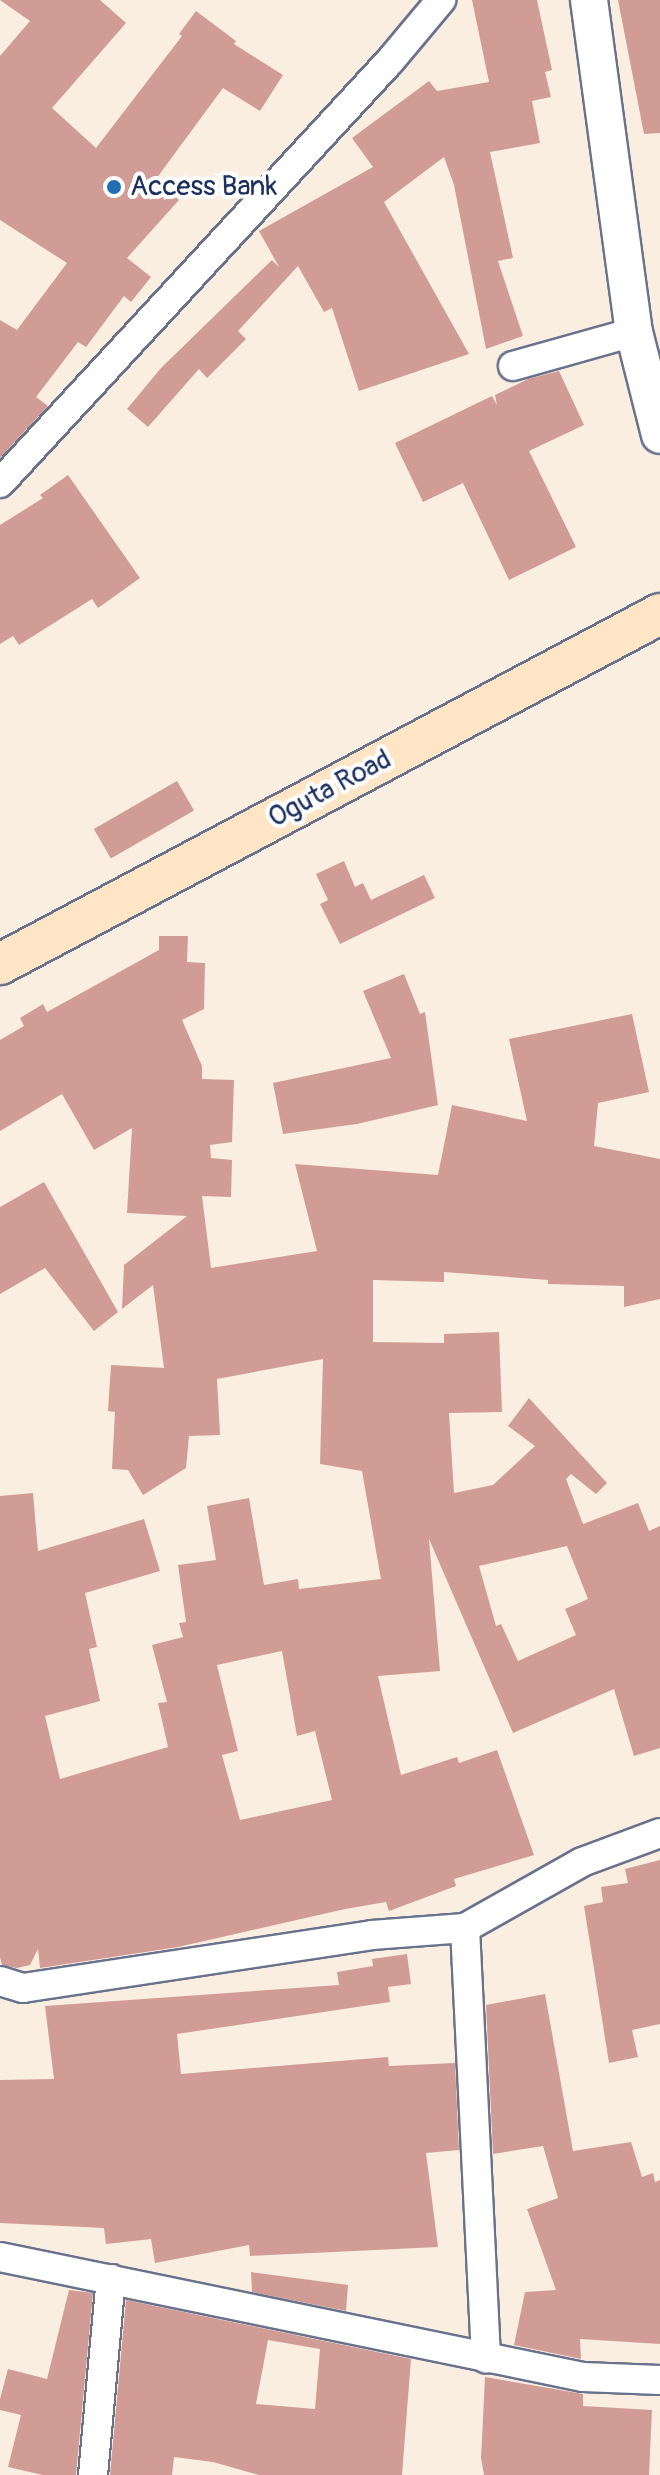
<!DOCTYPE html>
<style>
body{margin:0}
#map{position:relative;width:660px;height:2475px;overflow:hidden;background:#f9eee0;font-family:Pangolin,sans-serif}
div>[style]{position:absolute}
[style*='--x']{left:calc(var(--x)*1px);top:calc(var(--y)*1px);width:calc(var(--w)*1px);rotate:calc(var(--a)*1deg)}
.building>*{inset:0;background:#d19c96;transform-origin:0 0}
.roads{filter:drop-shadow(2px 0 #69728c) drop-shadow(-2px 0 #69728c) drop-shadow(0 2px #69728c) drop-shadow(0 -2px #69728c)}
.minor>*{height:28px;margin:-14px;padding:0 14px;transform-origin:14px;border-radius:14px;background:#fff}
.tertiary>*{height:36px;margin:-18px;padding:0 18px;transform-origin:18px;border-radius:18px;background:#fff}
.secondary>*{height:40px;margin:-20px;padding:0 20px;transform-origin:20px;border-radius:20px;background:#fde5c5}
.dots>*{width:22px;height:22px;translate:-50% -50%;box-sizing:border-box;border:4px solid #fff;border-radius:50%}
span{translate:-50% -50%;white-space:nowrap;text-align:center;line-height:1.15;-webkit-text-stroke:8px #fff;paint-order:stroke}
.poi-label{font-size:28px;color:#1b2f5e}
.left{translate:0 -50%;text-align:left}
.street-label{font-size:28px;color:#1b2f5e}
</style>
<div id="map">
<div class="building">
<i style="clip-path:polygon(0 0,100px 0,126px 23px,52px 108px,96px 148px,182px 36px,179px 34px,196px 11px,236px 41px,234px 44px,283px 75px,260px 111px,223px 88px,156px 179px,179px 200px,127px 258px,151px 277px,131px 302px,124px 296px,86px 347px,78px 342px,36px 397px,48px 406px,0 458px,0 320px,17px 330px,67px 263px,0 220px,0 56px,30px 21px)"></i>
<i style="clip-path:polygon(472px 0,537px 0,552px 70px,545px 72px,551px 97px,532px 101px,540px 143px,490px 152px,513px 258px,498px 261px,523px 336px,486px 349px,454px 185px,444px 157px,384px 202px,469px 354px,359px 391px,332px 308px,324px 312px,298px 266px,238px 331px,246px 339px,207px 378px,199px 369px,148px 427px,127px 409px,161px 368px,272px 260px,279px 267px,259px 231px,373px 167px,352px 138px,429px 81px,437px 91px,489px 82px)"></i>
<i style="clip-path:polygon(618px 0,660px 0,660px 133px,644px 134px)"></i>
<i style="clip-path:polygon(559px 371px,584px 425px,529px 451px,576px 547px,509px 580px,463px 483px,423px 502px,395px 443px,492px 396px,497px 405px,495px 395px,528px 379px)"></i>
<i style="clip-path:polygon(68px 475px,140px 578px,98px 608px,92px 599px,19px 645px,13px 636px,0 644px,0 525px,43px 498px,40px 495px)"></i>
<i style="left:177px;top:781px;width:34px;height:96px;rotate:60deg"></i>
<i style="clip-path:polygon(344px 861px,355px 887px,363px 883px,371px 900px,424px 875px,435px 898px,340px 944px,320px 904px,328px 900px,316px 874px)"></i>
<i style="clip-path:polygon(evenodd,159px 936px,188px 936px,187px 962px,205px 963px,204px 1009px,182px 1020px,202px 1066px,202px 1079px,234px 1080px,232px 1142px,210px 1145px,211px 1158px,232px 1160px,231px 1197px,202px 1196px,211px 1268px,317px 1251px,295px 1164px,438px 1175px,452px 1105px,527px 1121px,509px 1039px,632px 1014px,649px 1092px,598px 1103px,594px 1146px,660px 1159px,660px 1299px,624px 1307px,624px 1286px,548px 1284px,548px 1280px,444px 1272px,444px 1282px,373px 1280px,373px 1342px,444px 1343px,444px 1334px,499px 1332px,502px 1412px,449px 1413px,454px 1493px,493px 1485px,535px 1446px,508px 1426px,529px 1398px,607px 1483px,596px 1494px,571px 1474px,566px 1479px,583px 1524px,638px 1503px,649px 1531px,660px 1526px,660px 1748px,634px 1756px,614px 1689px,513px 1733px,429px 1539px,440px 1671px,378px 1676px,401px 1775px,457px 1757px,459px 1763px,497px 1750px,534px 1855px,454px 1879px,456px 1886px,389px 1911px,386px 1902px,345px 1909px,178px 1947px,40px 1968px,38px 1949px,30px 1965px,17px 1968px,2px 1965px,0 1957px,0 1496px,33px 1493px,38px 1551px,144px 1519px,160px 1571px,85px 1593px,97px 1647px,89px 1649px,100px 1701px,45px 1716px,60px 1779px,168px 1747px,158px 1703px,167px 1702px,152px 1645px,183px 1637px,179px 1623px,186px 1622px,178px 1565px,216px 1560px,207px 1506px,249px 1498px,264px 1585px,298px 1579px,299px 1589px,381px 1579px,362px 1471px,320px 1464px,323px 1359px,217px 1379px,220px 1435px,189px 1436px,186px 1468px,143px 1495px,128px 1470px,112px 1469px,115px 1412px,108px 1411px,111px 1365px,164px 1368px,153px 1285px,122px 1309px,124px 1265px,187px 1216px,127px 1213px,132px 1128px,94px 1150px,62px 1094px,0 1131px,0 1040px,24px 1026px,20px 1018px,43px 1004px,47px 1012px,159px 950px,159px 936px,567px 1546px,588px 1599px,565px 1609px,576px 1635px,518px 1661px,501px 1624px,496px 1626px,479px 1566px,567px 1546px,159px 936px,282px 1651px,297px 1736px,315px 1731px,332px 1800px,240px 1820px,222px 1755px,238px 1751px,217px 1665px,282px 1651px)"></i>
<i style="clip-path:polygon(404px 974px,420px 1014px,425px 1012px,438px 1105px,357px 1124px,283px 1134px,273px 1083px,391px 1058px,363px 991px)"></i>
<i style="clip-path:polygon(44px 1182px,118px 1312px,94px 1331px,45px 1268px,0 1294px,0 1207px)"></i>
<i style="clip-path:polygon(660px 1860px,660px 2024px,632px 2030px,638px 2057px,609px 2063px,584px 1906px,603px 1902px,601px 1887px,628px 1883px,625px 1869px)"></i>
<i style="clip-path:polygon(407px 1954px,411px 1984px,388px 1987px,390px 2002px,177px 2034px,181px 2074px,388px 2057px,389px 2066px,455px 2063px,459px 2150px,426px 2153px,438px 2247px,250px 2256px,249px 2245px,155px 2263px,151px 2239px,106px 2244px,104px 2228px,0 2223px,0 2080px,54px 2079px,45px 2006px,339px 1985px,337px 1972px,373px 1966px,372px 1959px)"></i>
<i style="clip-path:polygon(545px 1994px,573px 2151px,631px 2142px,642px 2177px,653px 2173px,655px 2182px,660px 2180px,660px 2344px,580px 2339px,581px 2359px,514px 2345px,525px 2292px,556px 2290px,527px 2209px,558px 2198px,543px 2146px,493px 2154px,486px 2005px)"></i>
<i style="clip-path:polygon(251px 2272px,348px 2285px,346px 2311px,252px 2292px)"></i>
<i style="clip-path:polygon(69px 2290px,93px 2293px,76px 2475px,43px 2475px,8px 2467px,21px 2415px,0 2410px,0 2399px,8px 2369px,47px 2379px)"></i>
<i style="clip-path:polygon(evenodd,126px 2300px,411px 2359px,402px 2475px,259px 2475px,213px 2462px,174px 2457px,172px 2475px,110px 2475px,126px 2300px,268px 2340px,320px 2349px,315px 2409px,256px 2404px,268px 2340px)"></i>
<i style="clip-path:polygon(485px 2377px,583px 2394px,583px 2406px,652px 2410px,649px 2475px,484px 2475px,481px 2458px)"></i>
</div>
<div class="roads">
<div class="minor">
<i style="--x:513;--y:366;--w:126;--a:-15.7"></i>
<i style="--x:0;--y:483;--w:575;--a:-47.26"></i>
<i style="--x:390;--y:61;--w:80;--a:-50.1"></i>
<i style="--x:465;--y:1928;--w:431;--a:87.2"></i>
<i style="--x:0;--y:1981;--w:24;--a:17"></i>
<i style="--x:23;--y:1988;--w:353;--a:-8.6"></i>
<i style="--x:372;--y:1935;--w:93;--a:-4.3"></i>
<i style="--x:465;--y:1928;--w:134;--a:-29.4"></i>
<i style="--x:582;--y:1862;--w:83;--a:-20.4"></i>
<i style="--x:0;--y:2257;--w:595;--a:11.63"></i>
<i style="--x:583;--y:2377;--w:77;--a:2.2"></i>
<i style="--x:93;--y:2475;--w:197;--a:-84.8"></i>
</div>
<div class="tertiary">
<i style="--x:589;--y:0;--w:335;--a:82.3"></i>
<i style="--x:634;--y:332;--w:106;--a:75.8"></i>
</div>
<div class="secondary">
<i style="--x:0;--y:964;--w:747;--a:-27.94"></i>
</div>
</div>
<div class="dots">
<i style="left:114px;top:187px;background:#1f6fb2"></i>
</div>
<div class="poi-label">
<span class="left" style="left:130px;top:187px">Access Bank</span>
</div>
<div class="street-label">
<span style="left:330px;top:789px;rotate:-28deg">Oguta Road</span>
</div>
</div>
